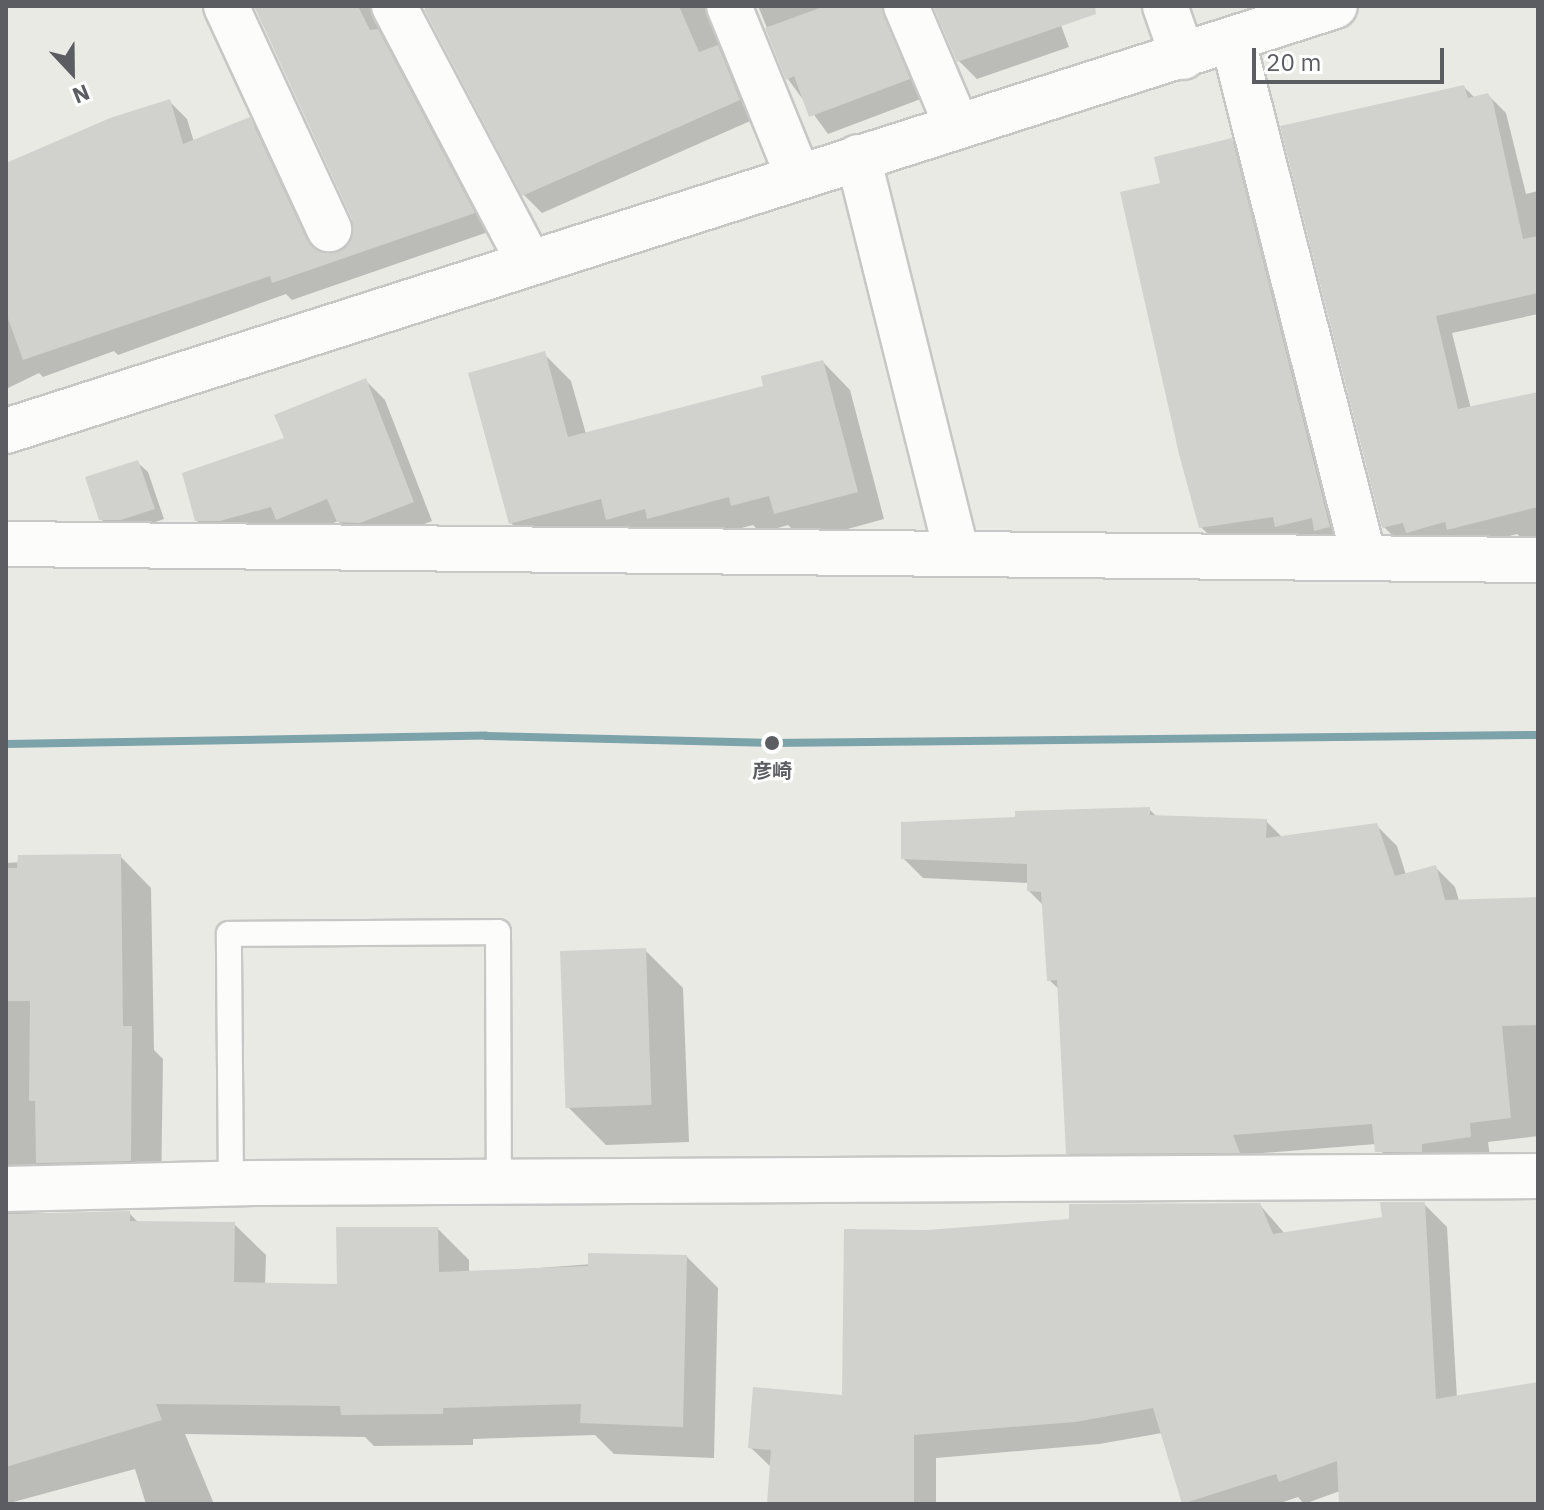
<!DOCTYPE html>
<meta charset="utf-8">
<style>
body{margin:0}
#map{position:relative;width:1544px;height:1510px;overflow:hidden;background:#eaeae5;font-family:"IBM Plex Sans","Noto Sans JP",sans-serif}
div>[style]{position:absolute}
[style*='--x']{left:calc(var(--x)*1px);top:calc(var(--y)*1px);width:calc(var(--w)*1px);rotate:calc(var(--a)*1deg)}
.shadow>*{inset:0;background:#0003}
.building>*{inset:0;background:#d1d1ce;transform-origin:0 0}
.roads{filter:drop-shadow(2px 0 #c7c7c5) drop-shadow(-2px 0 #c7c7c5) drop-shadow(0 2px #c7c7c5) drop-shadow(0 -2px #c7c7c5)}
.service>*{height:24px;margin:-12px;padding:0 12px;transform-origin:12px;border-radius:12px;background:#fcfcfb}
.minor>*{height:44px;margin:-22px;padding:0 22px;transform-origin:22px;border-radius:22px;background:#fcfcfb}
.tertiary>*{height:44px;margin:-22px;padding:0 22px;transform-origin:22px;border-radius:22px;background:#fcfcfb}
.rail-1>*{height:8px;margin:-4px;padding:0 4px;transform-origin:4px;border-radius:4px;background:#7da3aa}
.dots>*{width:22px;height:22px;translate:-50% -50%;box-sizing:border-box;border:4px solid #fff;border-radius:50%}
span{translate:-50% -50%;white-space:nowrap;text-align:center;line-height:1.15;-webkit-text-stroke:6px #fff;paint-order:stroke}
.stop-label{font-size:20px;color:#5b5d62;font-weight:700}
.frame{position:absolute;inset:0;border:8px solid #5b5d62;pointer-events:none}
.north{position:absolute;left:32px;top:32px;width:80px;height:80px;-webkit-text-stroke:6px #fff;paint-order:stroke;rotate:158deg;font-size:22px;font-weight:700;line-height:32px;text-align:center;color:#5b5d62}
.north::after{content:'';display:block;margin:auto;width:28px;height:36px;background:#5b5d62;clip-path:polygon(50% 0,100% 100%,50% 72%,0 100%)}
.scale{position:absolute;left:1252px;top:48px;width:192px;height:36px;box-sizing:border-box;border:4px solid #5b5d62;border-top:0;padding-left:10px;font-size:24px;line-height:28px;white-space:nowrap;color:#5b5d62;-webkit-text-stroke:6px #fff;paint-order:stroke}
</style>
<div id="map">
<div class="shadow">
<i style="clip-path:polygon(256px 6px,396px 6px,491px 231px,292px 300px,286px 294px,118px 355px,114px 351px,43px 377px,39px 373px,6px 389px,6px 164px,169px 101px,187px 119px,194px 142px,249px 120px,267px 138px,320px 251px,327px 256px,352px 244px,354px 218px)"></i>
<i style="clip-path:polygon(425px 6px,731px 6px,757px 118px,542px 213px,524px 195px)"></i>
<i style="clip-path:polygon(758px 6px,911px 6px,926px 97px,828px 134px,788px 79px)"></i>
<i style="clip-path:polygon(935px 6px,1054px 6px,1069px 47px,977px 79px,959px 61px)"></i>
<i style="clip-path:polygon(1464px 87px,1475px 98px,1488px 95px,1506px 113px,1526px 194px,1538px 191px,1538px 314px,1452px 333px,1471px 409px,1538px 394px,1538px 551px,1517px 534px,1466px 547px,1402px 545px,1384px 527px)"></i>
<i style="clip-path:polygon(1231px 140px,1250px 159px,1348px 546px,1220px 546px,1201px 527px,1163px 184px)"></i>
<i style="clip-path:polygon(544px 354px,571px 381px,586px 434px,766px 387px,823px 362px,850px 390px,884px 519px,804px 541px,788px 525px,761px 533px,753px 525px,676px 545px,539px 550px,511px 523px)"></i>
<i style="clip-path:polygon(365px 380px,385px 400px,432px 521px,380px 541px,358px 541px,338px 521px,297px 538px,216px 540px,196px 520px,286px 440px)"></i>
<i style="clip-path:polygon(137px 462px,148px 472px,164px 519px,133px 530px,112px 530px,101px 519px)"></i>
<i style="clip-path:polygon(1149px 809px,1157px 817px,1266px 821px,1283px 838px,1377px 826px,1397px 846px,1406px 875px,1435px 867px,1455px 887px,1459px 901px,1538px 899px,1538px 1136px,1488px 1142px,1490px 1157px,1397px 1171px,1376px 1144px,1251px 1154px,1258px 1172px,1088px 1173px,1068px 1153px,1060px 990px,1049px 980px,1044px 906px,1029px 891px,1029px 883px,923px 878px,903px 858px)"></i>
<i style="clip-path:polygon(120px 856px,151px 888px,154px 1050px,163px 1059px,161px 1192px,25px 1198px,17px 1213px,129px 1213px,139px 1223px,234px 1224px,266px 1255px,265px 1285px,339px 1286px,438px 1229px,469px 1260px,469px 1273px,687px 1257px,718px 1288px,714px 1458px,614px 1454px,595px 1435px,473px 1439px,473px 1445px,374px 1446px,365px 1437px,185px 1434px,214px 1504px,146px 1504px,135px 1469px,6px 1504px,6px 863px)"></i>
<i style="clip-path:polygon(645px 950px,683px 988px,689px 1142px,606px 1145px,568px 1107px)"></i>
<i style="clip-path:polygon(1424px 1204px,1447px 1227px,1457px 1398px,1538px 1384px,1538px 1504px,1341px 1504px,1340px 1491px,1304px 1504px,1298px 1497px,1277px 1504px,1185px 1504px,1162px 1433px,1099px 1444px,936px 1458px,936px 1504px,771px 1504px,772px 1468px,750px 1447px,844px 1397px,927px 1232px,1260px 1205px,1285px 1234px,1384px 1219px)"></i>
</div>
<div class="building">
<i style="clip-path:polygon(254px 6px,358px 6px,370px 30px,378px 29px,475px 213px,272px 283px,270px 276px,23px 360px,6px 313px,6px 163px,110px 118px,170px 99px,183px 144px,250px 117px,307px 240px,328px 254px,350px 243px,352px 219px)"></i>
<i style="clip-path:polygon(431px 6px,679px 6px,699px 52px,718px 45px,740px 100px,522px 196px,424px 9px)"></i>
<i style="clip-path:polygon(825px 6px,882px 6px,910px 79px,809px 117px,794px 76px,786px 80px,765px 28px)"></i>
<i style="clip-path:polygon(933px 6px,1095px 6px,1096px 14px,957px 62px)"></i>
<i style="clip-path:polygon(1464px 85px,1468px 98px,1488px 93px,1493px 102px,1523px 239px,1538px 236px,1538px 293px,1436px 316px,1458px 409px,1538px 392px,1538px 507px,1447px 530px,1445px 522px,1406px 533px,1403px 523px,1382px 528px,1280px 126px)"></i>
<i style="clip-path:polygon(1232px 138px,1330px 527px,1314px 531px,1312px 518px,1275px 527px,1273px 517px,1199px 528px,1179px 454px,1120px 192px,1160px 183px,1154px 157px)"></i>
<i style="clip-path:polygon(545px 351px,568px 437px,763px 386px,761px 376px,823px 360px,858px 492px,774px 514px,769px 496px,731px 506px,729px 497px,647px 519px,645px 509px,606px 520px,601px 499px,509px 524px,468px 373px)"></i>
<i style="clip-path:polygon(366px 378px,414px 502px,360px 523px,337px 522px,327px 499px,276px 520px,271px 507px,220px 521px,195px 521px,182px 473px,284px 438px,274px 415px)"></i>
<i style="clip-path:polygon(138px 460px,155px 509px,121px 520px,99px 520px,85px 477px)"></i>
<i style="clip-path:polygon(1150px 807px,1150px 815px,1267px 819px,1266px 838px,1377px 823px,1395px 876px,1436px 865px,1445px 900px,1538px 897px,1538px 1025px,1502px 1026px,1511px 1118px,1470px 1123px,1471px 1137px,1422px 1144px,1422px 1152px,1375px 1152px,1372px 1124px,1233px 1135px,1240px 1153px,1066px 1154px,1057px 980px,1047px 981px,1041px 892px,1027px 891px,1027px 864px,901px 859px,901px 822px,1015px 817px,1015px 811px)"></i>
<i style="clip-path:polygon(121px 854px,123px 1026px,132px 1026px,131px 1161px,36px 1163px,35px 1101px,29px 1101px,30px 1001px,6px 1001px,6px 868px,17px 868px,18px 855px)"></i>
<i style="left:646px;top:948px;width:157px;height:86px;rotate:88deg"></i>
<i style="clip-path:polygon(1380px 1202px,1425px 1202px,1436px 1399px,1538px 1382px,1538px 1504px,1339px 1504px,1337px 1461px,1279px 1482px,1276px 1474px,1182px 1504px,1153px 1408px,1075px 1422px,914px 1435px,914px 1504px,767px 1504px,771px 1450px,748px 1448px,753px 1387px,842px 1395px,844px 1229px,927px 1230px,1069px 1219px,1069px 1204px,1260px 1203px,1273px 1234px,1382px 1217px)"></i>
<i style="clip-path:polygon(130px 1211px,130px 1221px,235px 1222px,234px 1282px,337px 1284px,336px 1227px,438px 1227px,439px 1272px,588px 1266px,588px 1253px,687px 1255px,683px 1427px,580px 1423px,581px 1404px,443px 1408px,443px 1414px,341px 1415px,340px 1406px,156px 1404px,162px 1420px,6px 1467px,6px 1214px)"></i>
</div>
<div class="roads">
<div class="service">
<i style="--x:231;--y:1183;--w:249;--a:-90.5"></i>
<i style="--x:229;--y:934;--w:269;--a:-0.4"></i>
<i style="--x:498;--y:932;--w:249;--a:89.8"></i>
</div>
<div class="minor">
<i style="--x:226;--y:6;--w:246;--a:65.2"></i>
<i style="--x:394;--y:6;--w:289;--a:62.2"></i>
<i style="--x:729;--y:6;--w:183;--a:67.9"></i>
<i style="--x:906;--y:6;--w:130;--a:67"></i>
<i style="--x:1165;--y:6;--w:54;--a:70.6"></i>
<i style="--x:1233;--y:41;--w:533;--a:75.78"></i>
<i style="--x:858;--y:157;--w:409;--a:76"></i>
<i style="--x:6;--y:431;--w:1395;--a:-17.73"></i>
<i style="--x:6;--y:544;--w:1532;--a:0.6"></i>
</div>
<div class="tertiary">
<i style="--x:6;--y:1189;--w:248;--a:-1.4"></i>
<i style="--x:254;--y:1183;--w:1284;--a:-0.31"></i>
</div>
</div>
<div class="rail-1">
<i style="--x:6;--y:744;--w:480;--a:-1"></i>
<i style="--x:486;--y:736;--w:283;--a:1.4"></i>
<i style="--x:769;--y:743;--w:769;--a:-0.6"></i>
</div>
<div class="dots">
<i style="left:772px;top:743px;background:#5b5d62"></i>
</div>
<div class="stop-label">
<span style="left:772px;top:770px">彦崎</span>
</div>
<div class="frame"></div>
<div class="north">N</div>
<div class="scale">20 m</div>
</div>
